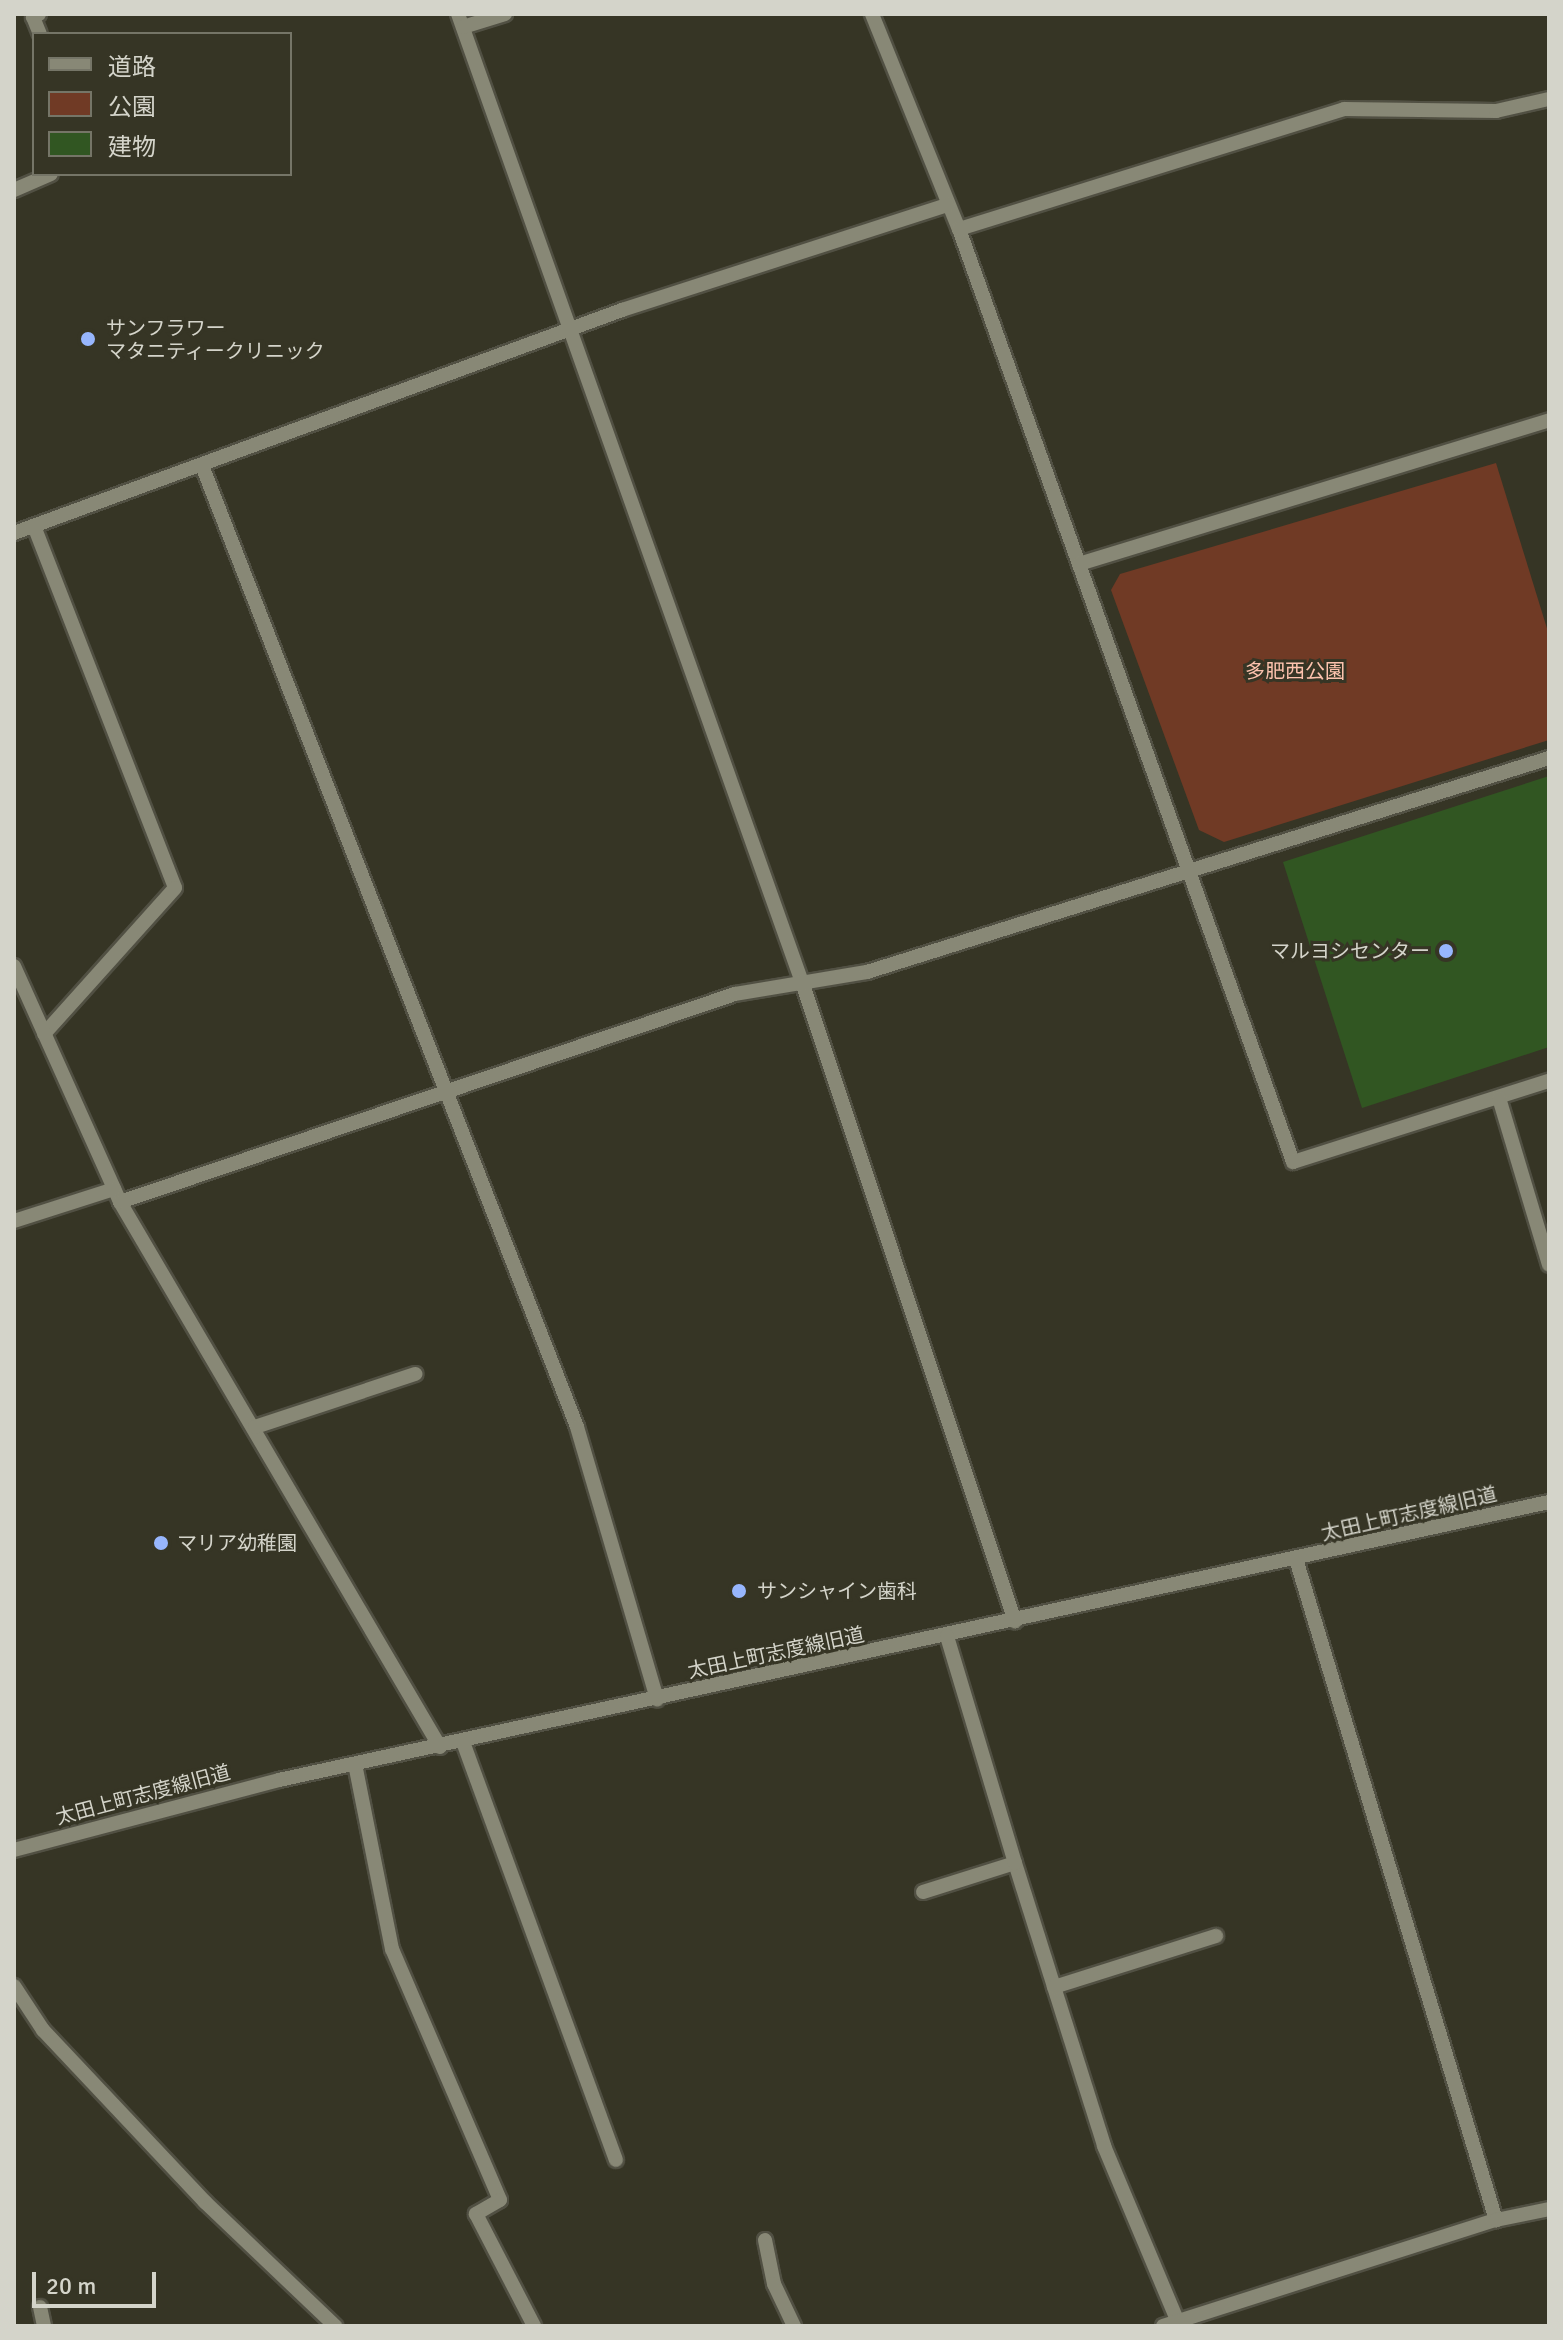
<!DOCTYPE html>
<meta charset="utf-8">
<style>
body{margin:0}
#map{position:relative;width:1563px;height:2340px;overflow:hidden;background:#363525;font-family:Signika,"Noto Sans JP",sans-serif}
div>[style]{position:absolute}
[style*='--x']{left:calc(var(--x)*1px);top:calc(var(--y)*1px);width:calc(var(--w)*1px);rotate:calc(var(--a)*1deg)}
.green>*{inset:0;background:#703a25}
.building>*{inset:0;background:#315622}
.roads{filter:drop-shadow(2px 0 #515043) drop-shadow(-2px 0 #515043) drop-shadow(0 2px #515043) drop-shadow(0 -2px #515043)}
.minor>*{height:14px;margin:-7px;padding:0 7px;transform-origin:7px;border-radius:7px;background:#888876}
.dots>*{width:22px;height:22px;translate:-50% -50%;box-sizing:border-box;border:4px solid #363525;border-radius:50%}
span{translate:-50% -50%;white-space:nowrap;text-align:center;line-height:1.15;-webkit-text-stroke:6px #363525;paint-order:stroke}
.poi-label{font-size:20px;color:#d4d4ca}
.left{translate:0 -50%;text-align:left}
.right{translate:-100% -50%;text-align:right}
.park-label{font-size:20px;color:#fdc3ae}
.street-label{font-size:20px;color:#d4d4ca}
.frame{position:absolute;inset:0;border:16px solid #d4d4ca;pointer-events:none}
.legend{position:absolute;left:32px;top:32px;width:260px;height:144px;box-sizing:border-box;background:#363525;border:2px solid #757567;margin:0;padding:10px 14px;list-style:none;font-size:24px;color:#d4d4ca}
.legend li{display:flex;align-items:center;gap:16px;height:40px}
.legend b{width:40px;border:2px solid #757567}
.scale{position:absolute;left:32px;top:2272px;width:124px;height:36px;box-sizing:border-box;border:4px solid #d4d4ca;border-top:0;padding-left:10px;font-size:24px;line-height:28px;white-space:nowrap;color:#d4d4ca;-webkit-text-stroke:6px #363525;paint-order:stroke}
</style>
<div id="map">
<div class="green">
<i style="clip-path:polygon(1496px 463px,1549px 635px,1549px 740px,1224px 842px,1199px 830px,1111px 590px,1120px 574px)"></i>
</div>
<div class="building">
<i style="clip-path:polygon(1549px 776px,1549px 1047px,1362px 1108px,1283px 862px)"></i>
</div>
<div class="roads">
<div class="minor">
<i style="--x:39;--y:14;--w:7;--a:153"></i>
<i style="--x:33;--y:17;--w:18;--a:68"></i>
<i style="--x:458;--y:14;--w:1027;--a:70.44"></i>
<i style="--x:802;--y:982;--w:674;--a:71.57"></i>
<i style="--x:872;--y:14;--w:232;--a:68"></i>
<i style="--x:959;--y:229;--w:991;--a:70.3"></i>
<i style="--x:1293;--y:1162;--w:269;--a:-17.6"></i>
<i style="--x:463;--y:27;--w:44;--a:-17.2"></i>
<i style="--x:14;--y:190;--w:40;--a:-23.4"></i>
<i style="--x:959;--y:229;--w:403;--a:-17.3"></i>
<i style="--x:1344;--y:109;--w:152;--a:0.8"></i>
<i style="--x:1496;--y:111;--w:54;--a:-12.8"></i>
<i style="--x:203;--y:468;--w:1029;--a:68.69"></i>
<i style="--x:577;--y:1427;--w:284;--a:73.6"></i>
<i style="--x:34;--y:526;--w:388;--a:68.7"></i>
<i style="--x:175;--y:888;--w:196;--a:131.9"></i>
<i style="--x:14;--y:533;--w:648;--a:-20.14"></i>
<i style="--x:622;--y:310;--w:342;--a:-17.9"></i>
<i style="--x:1079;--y:564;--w:492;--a:-17"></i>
<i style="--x:14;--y:966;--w:259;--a:65.8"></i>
<i style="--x:120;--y:1202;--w:632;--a:59.58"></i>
<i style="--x:1499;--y:1098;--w:174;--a:73.3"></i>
<i style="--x:120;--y:1202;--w:649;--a:-18.69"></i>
<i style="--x:735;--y:994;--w:134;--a:-9.5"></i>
<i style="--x:867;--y:972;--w:715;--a:-17.42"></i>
<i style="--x:14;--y:1221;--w:105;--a:-17.7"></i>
<i style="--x:255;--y:1427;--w:169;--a:-18.3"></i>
<i style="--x:1296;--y:1559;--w:691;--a:73.17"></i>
<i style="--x:463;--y:1742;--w:445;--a:69.9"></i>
<i style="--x:355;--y:1764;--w:189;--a:78.7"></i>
<i style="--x:392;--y:1949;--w:273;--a:66.7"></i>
<i style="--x:500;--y:2200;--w:28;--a:150"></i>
<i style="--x:476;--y:2214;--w:126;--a:62.6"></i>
<i style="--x:14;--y:1850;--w:274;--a:-14.8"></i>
<i style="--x:279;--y:1780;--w:1300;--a:-12.35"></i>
<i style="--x:1015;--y:1863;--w:297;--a:72.5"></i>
<i style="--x:1104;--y:2146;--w:189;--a:67.2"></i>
<i style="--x:923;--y:1892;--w:96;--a:-17.5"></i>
<i style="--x:1015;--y:1863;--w:237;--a:-106.7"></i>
<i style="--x:14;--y:1986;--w:53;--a:56.6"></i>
<i style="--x:43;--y:2030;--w:236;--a:46.7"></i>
<i style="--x:205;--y:2202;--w:180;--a:43.6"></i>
<i style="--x:1054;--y:1987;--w:170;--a:-17.5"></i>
<i style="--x:765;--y:2240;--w:45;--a:78.4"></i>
<i style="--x:774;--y:2284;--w:47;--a:64.5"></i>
<i style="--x:40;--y:2307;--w:19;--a:78"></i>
<i style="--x:1163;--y:2326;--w:349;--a:-17.7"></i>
<i style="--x:1496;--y:2220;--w:54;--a:-11.7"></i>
</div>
</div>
<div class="dots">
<i style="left:88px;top:339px;background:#97b6fd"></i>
<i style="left:1446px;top:951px;background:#97b6fd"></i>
<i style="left:161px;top:1543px;background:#97b6fd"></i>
<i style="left:739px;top:1591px;background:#97b6fd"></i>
</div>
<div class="poi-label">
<span class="left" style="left:106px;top:340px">サンフラワー<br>マタニティークリニック</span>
<span class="right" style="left:1430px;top:951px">マルヨシセンター</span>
<span class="left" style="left:177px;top:1543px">マリア幼稚園</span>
<span class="left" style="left:757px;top:1591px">サンシャイン歯科</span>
</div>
<div class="park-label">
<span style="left:1295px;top:671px">多肥西公園</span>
</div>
<div class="street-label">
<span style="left:1409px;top:1514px;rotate:-13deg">太田上町志度線旧道</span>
<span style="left:776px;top:1653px;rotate:-12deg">太田上町志度線旧道</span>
<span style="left:143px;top:1795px;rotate:-15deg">太田上町志度線旧道</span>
</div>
<div class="frame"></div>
<ul class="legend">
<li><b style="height:10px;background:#888876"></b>道路</li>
<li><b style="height:22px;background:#703a25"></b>公園</li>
<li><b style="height:22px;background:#315622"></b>建物</li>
</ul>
<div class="scale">20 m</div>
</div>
